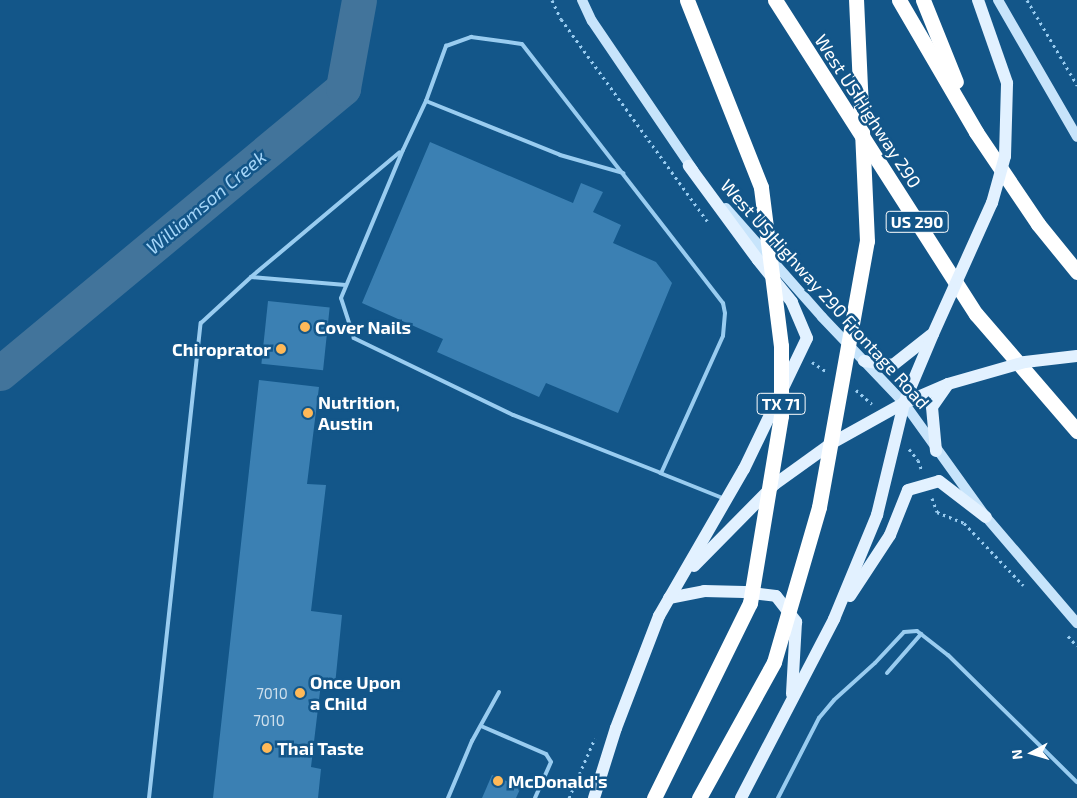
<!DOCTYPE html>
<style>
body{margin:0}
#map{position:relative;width:1077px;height:798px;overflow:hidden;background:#135689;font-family:"Exo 2",sans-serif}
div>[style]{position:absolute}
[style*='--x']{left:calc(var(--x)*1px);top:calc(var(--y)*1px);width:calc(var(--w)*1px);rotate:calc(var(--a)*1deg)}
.river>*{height:35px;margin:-17.5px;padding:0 17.5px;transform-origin:17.5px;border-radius:17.5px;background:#42749b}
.building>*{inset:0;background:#3b80b3;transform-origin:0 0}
.path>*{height:3px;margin-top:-1.5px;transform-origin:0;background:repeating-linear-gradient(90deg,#99ccf0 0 2.5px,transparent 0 6.5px)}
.lane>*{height:4px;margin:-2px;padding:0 2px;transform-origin:2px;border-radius:2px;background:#99ccf0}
.secondary>*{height:10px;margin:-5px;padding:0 5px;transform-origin:5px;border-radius:5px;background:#c7e4fb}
.primary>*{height:12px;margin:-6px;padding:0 6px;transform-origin:6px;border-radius:6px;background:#e2f1ff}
.highway>*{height:15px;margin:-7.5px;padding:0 7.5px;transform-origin:7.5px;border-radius:7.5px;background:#fff}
.primary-bridge>*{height:12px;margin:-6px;padding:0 6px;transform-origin:6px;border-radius:6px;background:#e2f1ff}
.highway-bridge>*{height:15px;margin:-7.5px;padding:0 7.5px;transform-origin:7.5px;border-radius:7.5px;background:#fff}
.dots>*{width:14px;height:14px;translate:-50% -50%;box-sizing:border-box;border:2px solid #135689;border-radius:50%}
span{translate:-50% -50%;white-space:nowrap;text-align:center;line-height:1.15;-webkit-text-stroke:5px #135689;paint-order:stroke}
.number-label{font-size:15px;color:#cedfec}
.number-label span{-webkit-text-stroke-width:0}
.shield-label span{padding:1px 4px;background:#135689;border:1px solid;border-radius:4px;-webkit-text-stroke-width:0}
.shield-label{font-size:16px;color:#fff;font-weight:700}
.street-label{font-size:18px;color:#fff}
.poi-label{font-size:18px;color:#fff;font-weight:700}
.left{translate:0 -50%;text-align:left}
.right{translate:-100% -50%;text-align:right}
.water-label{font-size:19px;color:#a4d5f8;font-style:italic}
.north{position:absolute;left:1007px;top:728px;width:50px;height:50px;-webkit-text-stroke:4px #135689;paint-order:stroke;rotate:264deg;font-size:14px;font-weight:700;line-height:20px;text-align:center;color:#fff}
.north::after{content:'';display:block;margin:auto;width:18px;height:22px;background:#fff;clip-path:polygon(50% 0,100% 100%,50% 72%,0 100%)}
</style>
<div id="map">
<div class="river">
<i style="--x:0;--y:373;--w:446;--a:-39.7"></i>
<i style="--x:343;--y:88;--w:89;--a:-79.7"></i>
</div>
<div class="building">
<i style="clip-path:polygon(430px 142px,573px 203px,581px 183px,603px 192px,593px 212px,621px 225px,613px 243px,656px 262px,672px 283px,618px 413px,546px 383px,539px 397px,437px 352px,443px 339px,362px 303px)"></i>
<i style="left:268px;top:301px;width:62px;height:63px;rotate:6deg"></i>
<i style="clip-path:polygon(259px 380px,319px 387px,307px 484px,326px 485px,311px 611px,342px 615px,335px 685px,321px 683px,311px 767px,321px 769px,318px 798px,213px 798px)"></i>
<i style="clip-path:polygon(492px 775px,521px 787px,516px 798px,482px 798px)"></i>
</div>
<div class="path">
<i style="--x:552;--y:0;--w:21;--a:65"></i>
<i style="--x:561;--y:19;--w:251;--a:54.1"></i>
<i style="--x:1027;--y:0;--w:99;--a:59.5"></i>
<i style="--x:812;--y:362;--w:18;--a:34"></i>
<i style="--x:856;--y:390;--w:21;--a:41"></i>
<i style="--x:909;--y:449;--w:14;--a:51"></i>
<i style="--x:918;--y:460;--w:12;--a:70"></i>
<i style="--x:932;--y:498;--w:15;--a:70"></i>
<i style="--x:937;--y:512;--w:29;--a:22"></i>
<i style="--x:964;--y:523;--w:86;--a:46.4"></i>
<i style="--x:1068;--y:636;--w:13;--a:48"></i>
<i style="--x:569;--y:798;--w:65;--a:-66.6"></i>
</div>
<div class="lane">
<i style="--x:471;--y:37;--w:51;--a:7.8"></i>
<i style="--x:522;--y:44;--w:328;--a:52.2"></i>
<i style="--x:723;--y:303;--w:10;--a:79"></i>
<i style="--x:725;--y:313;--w:23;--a:95"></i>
<i style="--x:723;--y:336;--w:150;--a:114.3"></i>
<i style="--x:661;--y:473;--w:159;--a:-158.6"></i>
<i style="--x:513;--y:415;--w:177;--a:-154.2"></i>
<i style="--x:354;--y:338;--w:42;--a:-108"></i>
<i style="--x:341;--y:298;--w:160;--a:-67.3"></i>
<i style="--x:403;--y:150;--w:54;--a:-64.9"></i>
<i style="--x:426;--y:101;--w:59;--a:-70"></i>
<i style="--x:446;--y:46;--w:27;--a:-20"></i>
<i style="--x:426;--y:101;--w:144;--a:21.9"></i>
<i style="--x:560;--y:155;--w:66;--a:15.9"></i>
<i style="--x:251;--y:277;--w:95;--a:4.8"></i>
<i style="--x:660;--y:473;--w:70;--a:21.8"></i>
<i style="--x:887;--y:673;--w:52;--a:-48.9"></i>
<i style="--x:481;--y:726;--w:71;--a:23.3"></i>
<i style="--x:546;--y:754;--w:9;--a:58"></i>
<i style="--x:551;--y:762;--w:39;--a:114"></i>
<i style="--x:149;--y:798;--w:478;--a:-83.8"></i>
<i style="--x:201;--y:323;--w:68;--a:-42.6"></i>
<i style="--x:251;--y:277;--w:194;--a:-40"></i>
<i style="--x:448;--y:798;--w:62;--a:-67.2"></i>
<i style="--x:472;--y:741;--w:56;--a:-61.1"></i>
<i style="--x:778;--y:798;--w:90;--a:-62.9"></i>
<i style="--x:819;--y:718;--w:23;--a:-50"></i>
<i style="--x:834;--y:700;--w:55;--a:-42.1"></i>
<i style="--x:875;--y:663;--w:42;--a:-46.9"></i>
<i style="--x:904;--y:632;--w:13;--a:-4"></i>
<i style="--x:917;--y:631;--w:39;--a:38"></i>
<i style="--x:948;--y:655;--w:181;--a:44.6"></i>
</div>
<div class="secondary">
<i style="--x:582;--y:0;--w:23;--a:65"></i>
<i style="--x:592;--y:21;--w:181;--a:55.8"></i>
<i style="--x:998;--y:0;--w:158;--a:60"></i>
<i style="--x:726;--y:208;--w:145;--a:48.6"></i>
<i style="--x:822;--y:317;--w:119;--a:46.4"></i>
<i style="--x:904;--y:403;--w:140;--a:54.3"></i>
<i style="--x:986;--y:517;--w:140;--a:49.4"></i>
</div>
<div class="primary">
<i style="--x:978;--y:0;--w:88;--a:70.7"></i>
<i style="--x:864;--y:361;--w:29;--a:8"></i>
<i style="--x:893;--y:365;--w:48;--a:-38.3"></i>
<i style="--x:936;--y:451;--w:44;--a:-95.2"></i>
<i style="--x:932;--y:407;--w:28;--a:-55"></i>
<i style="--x:694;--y:566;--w:115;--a:-45.4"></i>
<i style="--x:775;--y:484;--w:70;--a:-35.7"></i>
<i style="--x:832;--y:443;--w:82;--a:-29.1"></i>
<i style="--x:904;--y:403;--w:48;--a:-23.4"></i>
<i style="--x:850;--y:596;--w:73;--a:-56.7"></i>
<i style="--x:890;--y:535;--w:48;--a:-68.2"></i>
<i style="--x:908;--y:490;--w:32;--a:-16"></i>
<i style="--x:939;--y:481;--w:59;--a:37.5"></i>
<i style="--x:669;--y:598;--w:36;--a:-11"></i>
<i style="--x:704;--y:591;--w:40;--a:1.4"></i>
<i style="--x:744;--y:592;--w:32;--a:7"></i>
<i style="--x:776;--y:596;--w:33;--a:52"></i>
<i style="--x:796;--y:622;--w:72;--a:93.2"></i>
<i style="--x:594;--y:798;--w:73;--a:-72.6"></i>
<i style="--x:616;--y:728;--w:120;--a:-69"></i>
<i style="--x:659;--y:616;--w:170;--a:-60"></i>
<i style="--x:744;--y:469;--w:145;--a:-64.3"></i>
<i style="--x:807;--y:338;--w:39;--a:-113"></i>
<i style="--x:792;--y:302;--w:54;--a:-129"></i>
<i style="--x:758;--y:260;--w:117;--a:-126.3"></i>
<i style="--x:741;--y:798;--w:202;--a:-62.5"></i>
<i style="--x:834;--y:619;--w:113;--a:-67.5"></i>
<i style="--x:877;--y:515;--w:115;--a:-76.4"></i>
<i style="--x:904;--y:403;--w:75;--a:-67.2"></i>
</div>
<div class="highway">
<i style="--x:775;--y:0;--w:373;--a:57.4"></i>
<i style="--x:976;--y:314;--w:155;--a:49.2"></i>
<i style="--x:899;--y:0;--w:153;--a:59.7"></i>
<i style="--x:976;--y:132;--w:111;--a:56"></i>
<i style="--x:1038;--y:224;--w:62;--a:50.9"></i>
<i style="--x:923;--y:0;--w:88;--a:68.1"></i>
</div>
<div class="primary-bridge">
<i style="--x:933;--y:334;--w:144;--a:-65.8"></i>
<i style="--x:992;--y:203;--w:49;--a:-74.5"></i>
<i style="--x:1005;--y:156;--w:73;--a:-88.4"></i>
<i style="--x:948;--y:384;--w:80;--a:-15.9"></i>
<i style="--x:1025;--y:362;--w:52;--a:-6.6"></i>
</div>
<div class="highway-bridge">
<i style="--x:654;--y:798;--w:217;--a:-63.8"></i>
<i style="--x:750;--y:603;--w:190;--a:-80.6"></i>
<i style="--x:781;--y:416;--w:70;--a:-90"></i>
<i style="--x:781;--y:346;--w:160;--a:-97.2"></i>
<i style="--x:761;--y:187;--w:201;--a:-111.6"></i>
<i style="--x:699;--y:798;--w:155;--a:-61.1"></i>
<i style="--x:774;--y:662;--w:161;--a:-73.8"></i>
<i style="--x:819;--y:507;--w:270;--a:-79.8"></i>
<i style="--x:867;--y:241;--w:241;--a:-92.6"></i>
</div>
<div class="dots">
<i style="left:305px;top:327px;background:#ffb958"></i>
<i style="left:281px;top:349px;background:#ffb958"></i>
<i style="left:308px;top:413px;background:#ffb958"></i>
<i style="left:300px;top:693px;background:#ffb958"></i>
<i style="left:267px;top:748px;background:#ffb958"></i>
<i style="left:498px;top:781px;background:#ffb958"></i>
</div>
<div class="number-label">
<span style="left:272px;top:694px">7010</span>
<span style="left:269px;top:721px">7010</span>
</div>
<div class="shield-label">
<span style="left:917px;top:222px">US 290</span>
<span style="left:781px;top:404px">TX 71</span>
</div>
<div class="street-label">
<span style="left:868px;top:111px;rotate:57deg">West US Highway 290</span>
<span style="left:825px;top:294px;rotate:48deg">West US Highway 290 Frontage Road</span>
</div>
<div class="poi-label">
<span class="left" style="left:315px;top:327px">Cover Nails</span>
<span class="right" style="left:271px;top:349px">Chiroprator</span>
<span class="left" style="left:318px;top:413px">Nutrition,<br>Austin</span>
<span class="left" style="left:310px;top:693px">Once Upon<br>a Child</span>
<span class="left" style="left:277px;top:748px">Thai Taste</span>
<span class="left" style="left:508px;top:781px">McDonald's</span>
</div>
<div class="water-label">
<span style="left:206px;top:202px;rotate:-40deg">Williamson Creek</span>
</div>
<div class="north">N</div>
</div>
